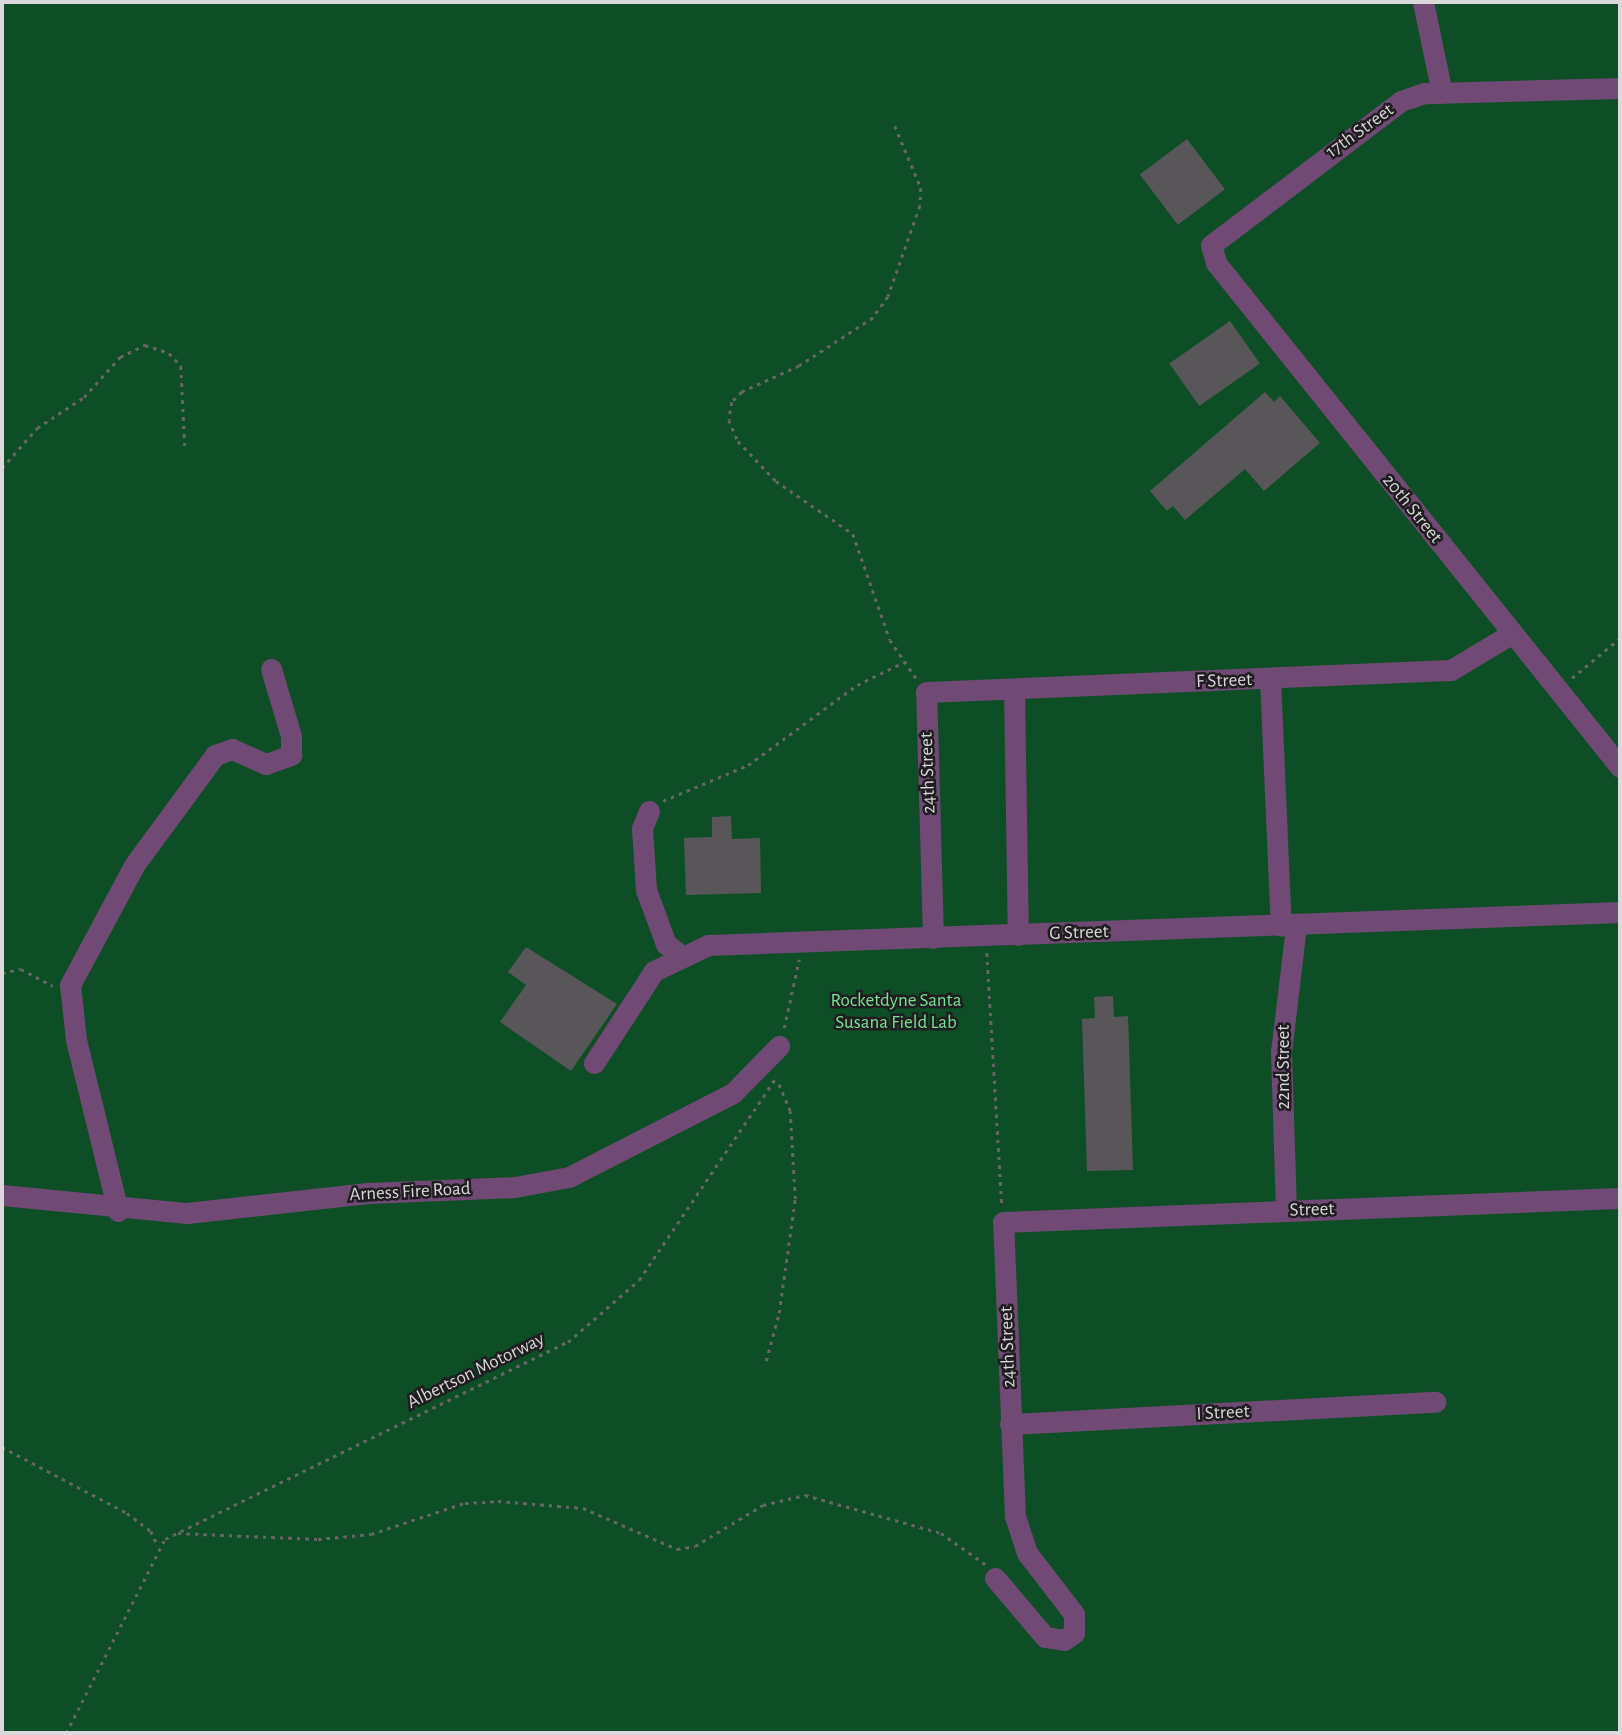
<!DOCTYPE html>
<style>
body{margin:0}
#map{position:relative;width:1622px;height:1735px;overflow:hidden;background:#292629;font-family:"Alegreya Sans",sans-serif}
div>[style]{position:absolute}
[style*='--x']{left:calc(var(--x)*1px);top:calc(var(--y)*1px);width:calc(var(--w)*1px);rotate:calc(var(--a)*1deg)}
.green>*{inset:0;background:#0e4e26;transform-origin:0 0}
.building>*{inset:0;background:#595659;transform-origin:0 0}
.path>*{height:2.5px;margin-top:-1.25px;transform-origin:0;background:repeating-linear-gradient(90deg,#676567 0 3.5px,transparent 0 8.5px)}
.minor>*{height:21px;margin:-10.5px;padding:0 10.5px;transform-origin:10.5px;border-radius:10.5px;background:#704975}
span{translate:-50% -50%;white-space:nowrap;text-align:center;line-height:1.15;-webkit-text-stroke:5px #1f1d1f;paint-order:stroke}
.street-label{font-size:19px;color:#dad8da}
.park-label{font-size:19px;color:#73e593}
.frame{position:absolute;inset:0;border:4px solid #dad8da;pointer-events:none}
</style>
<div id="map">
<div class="green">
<i style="left:2px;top:2px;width:1618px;height:1731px"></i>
</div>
<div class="building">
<i style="left:1187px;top:139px;width:63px;height:59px;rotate:53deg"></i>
<i style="left:1230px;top:321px;width:52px;height:74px;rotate:55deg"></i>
<i style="clip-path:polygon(1265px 392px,1274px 402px,1280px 396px,1320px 443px,1264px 491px,1245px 469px,1185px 520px,1173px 506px,1167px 511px,1150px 491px)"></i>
<i style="clip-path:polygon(731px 816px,732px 839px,760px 838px,761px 893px,686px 895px,684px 838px,712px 837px,712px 817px)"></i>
<i style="clip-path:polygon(526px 947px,617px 1004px,571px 1071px,500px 1022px,526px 985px,508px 972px)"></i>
<i style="clip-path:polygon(1113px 996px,1114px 1017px,1128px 1016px,1133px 1170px,1087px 1171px,1082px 1019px,1095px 1018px,1094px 997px)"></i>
</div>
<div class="path">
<i style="--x:895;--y:126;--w:67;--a:67.2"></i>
<i style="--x:921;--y:188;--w:18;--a:93"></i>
<i style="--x:920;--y:206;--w:96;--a:109.4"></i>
<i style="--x:888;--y:297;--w:26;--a:126"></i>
<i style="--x:873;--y:318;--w:88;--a:147"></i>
<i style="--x:799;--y:366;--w:63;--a:155.5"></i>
<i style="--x:742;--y:392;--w:14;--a:135"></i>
<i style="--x:732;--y:402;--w:18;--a:99"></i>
<i style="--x:729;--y:420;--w:23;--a:67"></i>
<i style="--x:738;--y:441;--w:55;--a:46.5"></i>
<i style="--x:776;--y:481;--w:93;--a:34.5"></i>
<i style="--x:853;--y:534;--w:112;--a:70.8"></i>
<i style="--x:890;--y:640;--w:46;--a:55.6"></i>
<i style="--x:2;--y:468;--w:53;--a:-48.8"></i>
<i style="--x:37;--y:428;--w:56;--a:-33.4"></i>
<i style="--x:84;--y:397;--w:54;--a:-48"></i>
<i style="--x:120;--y:357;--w:28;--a:-26"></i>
<i style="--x:145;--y:345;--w:25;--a:18"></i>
<i style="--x:169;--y:353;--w:18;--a:47"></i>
<i style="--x:181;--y:366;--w:82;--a:87.2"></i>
<i style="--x:1572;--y:678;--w:62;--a:-39.8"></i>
<i style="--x:663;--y:801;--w:92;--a:-23"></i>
<i style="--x:748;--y:765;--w:135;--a:-36.3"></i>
<i style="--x:857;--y:685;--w:52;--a:-26.1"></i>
<i style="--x:987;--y:953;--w:252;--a:86.6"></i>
<i style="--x:2;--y:973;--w:19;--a:-12"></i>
<i style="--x:21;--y:969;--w:36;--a:28"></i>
<i style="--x:784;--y:1028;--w:70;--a:-77.6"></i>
<i style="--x:766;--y:1361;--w:50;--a:-74.8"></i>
<i style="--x:779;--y:1313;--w:115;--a:-82"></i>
<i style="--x:795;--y:1199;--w:88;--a:-93.3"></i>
<i style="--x:790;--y:1111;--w:33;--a:-113"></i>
<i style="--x:2;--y:1447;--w:141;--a:27.8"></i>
<i style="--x:127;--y:1513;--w:30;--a:37"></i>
<i style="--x:151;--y:1531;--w:17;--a:65"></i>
<i style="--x:178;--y:1533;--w:140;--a:2.5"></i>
<i style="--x:318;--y:1539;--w:53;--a:-5.4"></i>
<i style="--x:371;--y:1534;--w:99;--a:-18.3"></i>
<i style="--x:465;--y:1503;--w:33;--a:-3"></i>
<i style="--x:498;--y:1501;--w:85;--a:4.7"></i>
<i style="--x:583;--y:1508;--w:103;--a:23.6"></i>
<i style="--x:677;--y:1549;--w:18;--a:-9"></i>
<i style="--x:695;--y:1546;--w:79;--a:-31.1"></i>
<i style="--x:763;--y:1505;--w:43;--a:-13.4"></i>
<i style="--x:805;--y:1495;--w:141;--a:15.6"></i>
<i style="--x:941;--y:1533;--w:54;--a:35.2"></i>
<i style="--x:66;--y:1733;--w:218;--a:-63"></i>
<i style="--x:165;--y:1539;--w:449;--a:-26.1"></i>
<i style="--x:568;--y:1342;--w:94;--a:-41.1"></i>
<i style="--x:639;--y:1280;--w:246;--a:-55.9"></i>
</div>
<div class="minor">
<i style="--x:1423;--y:2;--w:93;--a:78.2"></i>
<i style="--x:1620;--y:88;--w:196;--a:178.5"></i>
<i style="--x:1424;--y:93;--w:24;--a:161"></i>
<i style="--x:1401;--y:101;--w:238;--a:142.8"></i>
<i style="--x:1211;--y:245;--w:19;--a:74"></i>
<i style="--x:1216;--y:263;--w:646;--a:51.28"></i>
<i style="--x:1270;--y:679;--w:247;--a:87.5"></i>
<i style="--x:1014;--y:689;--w:246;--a:89.1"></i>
<i style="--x:649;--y:811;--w:18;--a:112"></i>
<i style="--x:642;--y:828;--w:62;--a:86.3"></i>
<i style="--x:646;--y:890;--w:58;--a:69.7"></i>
<i style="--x:666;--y:944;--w:16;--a:38"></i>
<i style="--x:933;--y:938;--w:246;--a:-91.6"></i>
<i style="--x:926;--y:692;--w:525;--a:-2.4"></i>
<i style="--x:1451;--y:670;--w:70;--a:-31"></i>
<i style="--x:594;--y:1063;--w:110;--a:-56.9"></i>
<i style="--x:654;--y:971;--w:60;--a:-25.7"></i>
<i style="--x:708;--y:945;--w:913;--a:-2.07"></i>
<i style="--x:2;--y:1195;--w:186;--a:5.6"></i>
<i style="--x:187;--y:1213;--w:182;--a:-6.3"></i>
<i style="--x:368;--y:1193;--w:147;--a:-2.3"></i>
<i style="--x:515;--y:1187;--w:55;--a:-10.5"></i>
<i style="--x:569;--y:1177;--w:184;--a:-27.1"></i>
<i style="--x:733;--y:1093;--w:66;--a:-45.6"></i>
<i style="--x:118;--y:1211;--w:176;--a:-103.8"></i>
<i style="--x:76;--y:1040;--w:55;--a:-96.2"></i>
<i style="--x:70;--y:985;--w:137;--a:-61.8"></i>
<i style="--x:135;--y:864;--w:135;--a:-53.7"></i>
<i style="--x:215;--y:755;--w:18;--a:-19"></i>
<i style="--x:232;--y:749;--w:37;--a:24"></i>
<i style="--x:266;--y:764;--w:27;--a:-20"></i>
<i style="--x:291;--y:755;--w:19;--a:-90"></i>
<i style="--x:291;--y:736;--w:70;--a:-106.6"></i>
<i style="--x:1286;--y:1211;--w:159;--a:-91.8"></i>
<i style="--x:1281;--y:1052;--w:127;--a:-83.2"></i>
<i style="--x:1010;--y:1424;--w:426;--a:-3"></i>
<i style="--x:995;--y:1578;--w:77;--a:49.7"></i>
<i style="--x:1045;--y:1637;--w:19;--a:9"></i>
<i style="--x:1064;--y:1640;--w:12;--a:-35"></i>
<i style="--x:1074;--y:1633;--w:19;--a:-90"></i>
<i style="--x:1074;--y:1614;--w:77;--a:-127.6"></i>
<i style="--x:1027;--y:1553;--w:38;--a:-108"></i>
<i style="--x:1015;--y:1517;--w:295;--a:-92.3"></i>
<i style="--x:1003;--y:1222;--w:617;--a:-2.23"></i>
</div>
<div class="street-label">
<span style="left:1360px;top:131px;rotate:-36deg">17th Street</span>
<span style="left:1412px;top:509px;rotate:51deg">20th Street</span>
<span style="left:1224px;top:681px;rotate:-2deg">F Street</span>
<span style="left:928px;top:773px;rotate:-92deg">24th Street</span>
<span style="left:1079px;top:933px;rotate:-2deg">G Street</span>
<span style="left:1284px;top:1067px;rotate:-90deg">22nd Street</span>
<span style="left:410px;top:1192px;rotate:-3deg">Arness Fire Road</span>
<span style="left:1312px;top:1210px;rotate:-2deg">Street</span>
<span style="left:1008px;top:1347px;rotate:-92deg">24th Street</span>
<span style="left:476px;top:1371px;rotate:-26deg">Albertson Motorway</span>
<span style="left:1223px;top:1413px;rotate:-3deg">I Street</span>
</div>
<div class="park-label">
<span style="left:896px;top:1012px">Rocketdyne Santa<br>Susana Field Lab</span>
</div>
<div class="frame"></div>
</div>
